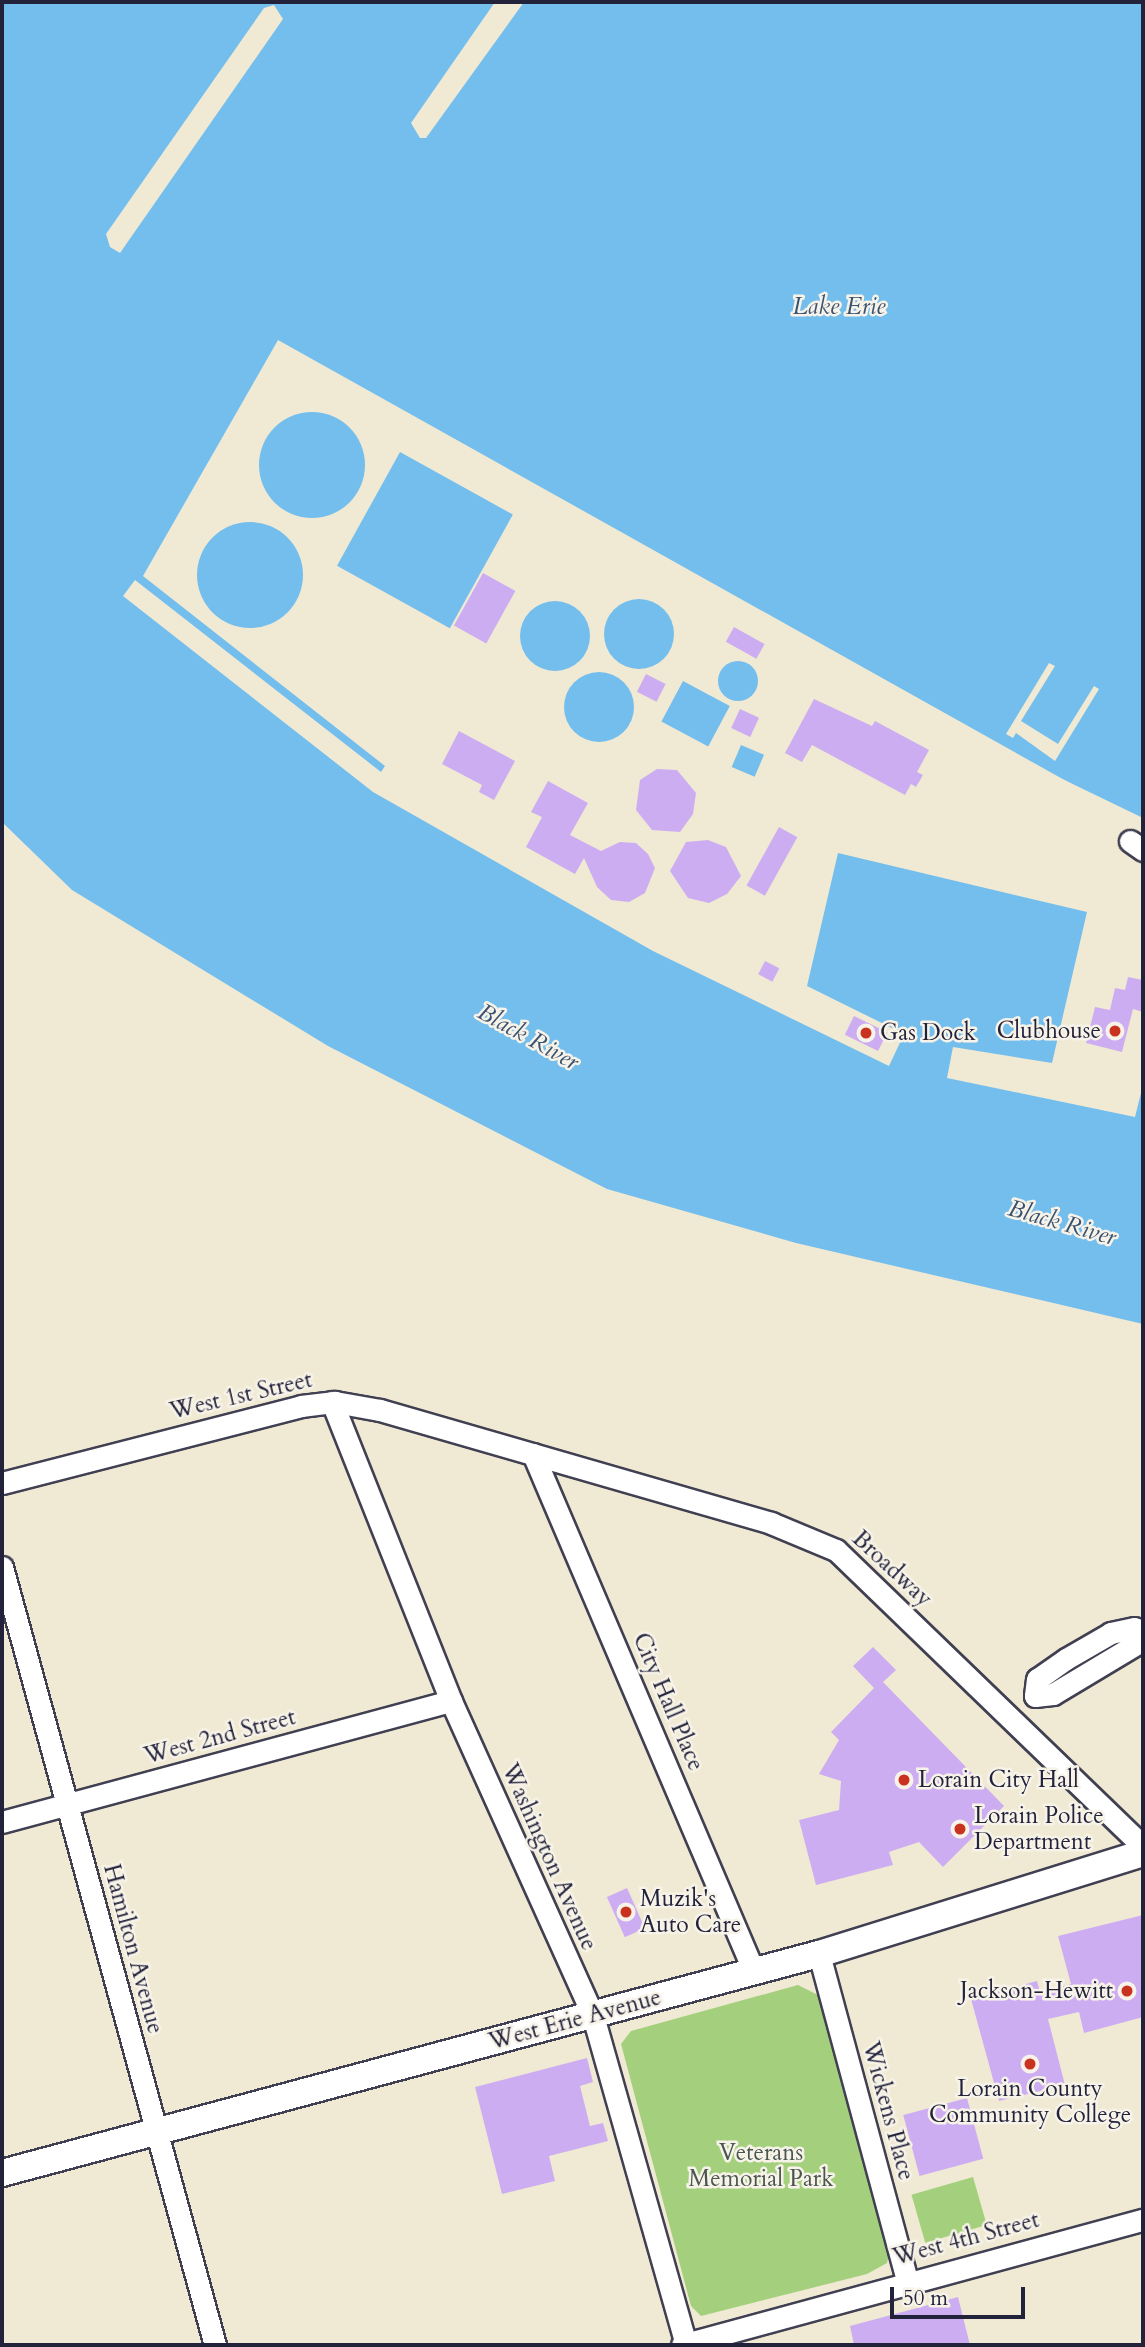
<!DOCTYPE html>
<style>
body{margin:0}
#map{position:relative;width:1145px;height:2347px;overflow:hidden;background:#f0ead4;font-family:Cardo,serif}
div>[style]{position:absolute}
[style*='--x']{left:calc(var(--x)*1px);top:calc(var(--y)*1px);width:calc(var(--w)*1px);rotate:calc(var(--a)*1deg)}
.green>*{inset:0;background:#a4d07d;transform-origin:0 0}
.water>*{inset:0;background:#74beed;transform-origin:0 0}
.round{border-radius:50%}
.pier>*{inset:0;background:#f0ead4}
.building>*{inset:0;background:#cdadf2;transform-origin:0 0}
.roads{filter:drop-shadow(2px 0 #414052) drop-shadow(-2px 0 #414052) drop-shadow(0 2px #414052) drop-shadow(0 -2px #414052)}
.minor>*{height:21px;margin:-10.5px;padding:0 10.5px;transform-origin:10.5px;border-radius:10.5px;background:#fff}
.major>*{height:26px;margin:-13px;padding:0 13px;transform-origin:13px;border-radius:13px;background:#fff}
.dots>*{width:19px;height:19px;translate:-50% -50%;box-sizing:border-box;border:4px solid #f7f3e8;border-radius:50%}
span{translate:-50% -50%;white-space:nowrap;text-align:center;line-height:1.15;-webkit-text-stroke:5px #f7f3e8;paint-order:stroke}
.poi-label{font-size:23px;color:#22223b}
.right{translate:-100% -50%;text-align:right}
.left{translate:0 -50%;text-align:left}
.street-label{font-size:23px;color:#22223b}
.park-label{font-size:23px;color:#49564f}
.water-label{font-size:24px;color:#3b5170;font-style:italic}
.frame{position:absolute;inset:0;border:4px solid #22223b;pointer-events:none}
.scale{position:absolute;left:890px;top:2287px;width:135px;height:32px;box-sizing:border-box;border:4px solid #22223b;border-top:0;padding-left:9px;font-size:21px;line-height:24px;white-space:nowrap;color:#22223b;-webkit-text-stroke:5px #f7f3e8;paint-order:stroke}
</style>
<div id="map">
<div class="green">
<i style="clip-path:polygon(798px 1985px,820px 1996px,890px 2251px,887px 2263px,867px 2274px,701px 2316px,691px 2306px,621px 2044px,631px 2031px)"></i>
<i style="left:973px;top:2177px;width:50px;height:64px;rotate:74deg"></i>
</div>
<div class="water">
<i style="clip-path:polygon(2px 2px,1143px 2px,1143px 824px,278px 340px,143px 576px,385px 766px,381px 772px,135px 580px,123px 596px,373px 792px,653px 951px,889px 1066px,904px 1034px,807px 986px,838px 853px,1087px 912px,1052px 1063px,953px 1047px,947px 1078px,1135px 1117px,1143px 1085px,1143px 1324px,796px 1243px,607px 1189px,328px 1046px,72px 890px,2px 822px)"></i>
<i class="round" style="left:259px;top:412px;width:106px;height:106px"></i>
<i style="left:400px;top:452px;width:129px;height:130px;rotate:29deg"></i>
<i class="round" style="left:197px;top:522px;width:106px;height:106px"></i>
<i class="round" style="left:604px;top:599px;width:70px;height:70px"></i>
<i class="round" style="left:520px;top:601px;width:70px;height:70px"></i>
<i class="round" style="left:718px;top:661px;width:40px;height:40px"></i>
<i class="round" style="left:564px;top:672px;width:70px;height:70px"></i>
<i style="left:683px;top:681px;width:53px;height:46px;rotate:28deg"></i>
<i style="left:741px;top:745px;width:25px;height:24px;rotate:23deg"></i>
</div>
<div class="pier">
<i style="clip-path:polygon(495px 2px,524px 2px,426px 138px,420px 138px,411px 123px)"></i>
<i style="clip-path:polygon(274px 5px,283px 19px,120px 253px,110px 247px,106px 234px,264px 8px)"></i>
<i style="clip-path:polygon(1049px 663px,1055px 666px,1021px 721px,1058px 744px,1094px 686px,1099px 689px,1055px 761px,1016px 733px,1013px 738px,1006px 734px)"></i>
<i style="clip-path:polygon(1050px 773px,1143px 818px,1143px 827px,1130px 820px)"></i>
</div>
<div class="building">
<i style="left:483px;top:573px;width:37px;height:60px;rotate:29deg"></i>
<i style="left:734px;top:627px;width:35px;height:17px;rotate:29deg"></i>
<i style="left:646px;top:674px;width:22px;height:20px;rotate:27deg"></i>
<i style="clip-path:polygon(814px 699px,872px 726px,875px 721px,929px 750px,917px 772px,923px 775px,916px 787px,911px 784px,905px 795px,812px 745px,802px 762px,785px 753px)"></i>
<i style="left:740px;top:709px;width:21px;height:21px;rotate:25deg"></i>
<i style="clip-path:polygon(459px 731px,515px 761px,494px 800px,479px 792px,482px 785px,442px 764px)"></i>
<i style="clip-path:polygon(657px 769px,677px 770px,696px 793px,693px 814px,680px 832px,652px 830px,636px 810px,640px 780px)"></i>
<i style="clip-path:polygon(548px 781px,588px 803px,570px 835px,601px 851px,620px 842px,636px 843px,648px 854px,655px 868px,645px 893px,629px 902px,611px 900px,597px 887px,584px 858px,575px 874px,526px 847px,542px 817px,531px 812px)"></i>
<i style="left:779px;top:827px;width:21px;height:67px;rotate:29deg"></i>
<i style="clip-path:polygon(708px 840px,726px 847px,741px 876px,727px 894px,709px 903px,688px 898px,670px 871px,686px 842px)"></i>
<i style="left:765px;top:961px;width:16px;height:15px;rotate:27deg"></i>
<i style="clip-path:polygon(1128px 977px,1143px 980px,1143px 1012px,1133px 1009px,1122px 1052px,1086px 1043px,1095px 1007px,1110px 1010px,1115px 988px,1125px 990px)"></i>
<i style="left:854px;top:1016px;width:37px;height:21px;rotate:26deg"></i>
<i style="clip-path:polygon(873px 1647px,896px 1670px,883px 1682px,1004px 1806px,943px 1867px,919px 1842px,889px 1852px,893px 1865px,816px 1885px,799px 1820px,839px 1810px,841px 1781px,819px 1774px,839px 1740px,831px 1732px,874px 1688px,853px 1666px)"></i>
<i style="left:627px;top:1888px;width:44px;height:22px;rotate:66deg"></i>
<i style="clip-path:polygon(1143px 1915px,1143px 2017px,1084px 2033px,1079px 2012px,1048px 2019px,1065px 2085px,999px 2101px,971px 1999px,1037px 1981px,1040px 1992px,1071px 1984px,1058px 1936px)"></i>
<i style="clip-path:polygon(587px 2058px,593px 2082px,580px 2086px,590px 2126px,603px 2123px,608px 2141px,549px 2156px,555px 2181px,502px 2194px,475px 2087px)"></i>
<i style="left:967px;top:2098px;width:63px;height:66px;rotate:75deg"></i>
<i style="clip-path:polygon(958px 2297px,970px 2345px,854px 2345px,850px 2326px)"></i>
</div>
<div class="roads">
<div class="minor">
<i style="--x:1130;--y:841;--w:16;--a:35"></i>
<i style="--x:332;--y:1402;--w:322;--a:68.3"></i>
<i style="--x:451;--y:1701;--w:346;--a:65.7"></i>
<i style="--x:593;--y:2016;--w:342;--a:74.2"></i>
<i style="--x:533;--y:1454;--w:563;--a:66.89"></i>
<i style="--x:2;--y:1483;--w:309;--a:-14.4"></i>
<i style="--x:301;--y:1406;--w:34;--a:-7"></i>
<i style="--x:335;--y:1402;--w:46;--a:10.1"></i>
<i style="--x:380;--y:1410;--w:407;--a:16.1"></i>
<i style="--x:771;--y:1523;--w:70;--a:22.6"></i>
<i style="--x:836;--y:1550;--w:426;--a:44"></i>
<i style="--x:2;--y:1567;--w:807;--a:74.69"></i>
<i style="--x:1143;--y:1631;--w:9;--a:-162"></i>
<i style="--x:1134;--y:1628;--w:24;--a:168"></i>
<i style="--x:1111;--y:1633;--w:52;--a:150"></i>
<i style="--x:1066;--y:1659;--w:35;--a:145"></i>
<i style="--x:1037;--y:1679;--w:17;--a:97"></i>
<i style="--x:1035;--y:1696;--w:18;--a:-6"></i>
<i style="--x:1053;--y:1694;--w:105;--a:-31"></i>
<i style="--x:2;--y:1822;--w:465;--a:-15.1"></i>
<i style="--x:819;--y:1954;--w:339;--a:74.9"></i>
<i style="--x:682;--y:2345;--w:478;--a:-15.2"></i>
</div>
<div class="major">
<i style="--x:2;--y:2173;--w:846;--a:-15.01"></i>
<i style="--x:819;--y:1954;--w:339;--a:-17.3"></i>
</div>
</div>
<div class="dots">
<i style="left:1115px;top:1031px;background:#c8321e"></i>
<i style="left:866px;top:1033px;background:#c8321e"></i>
<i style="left:904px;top:1780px;background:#c8321e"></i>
<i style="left:960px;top:1829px;background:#c8321e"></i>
<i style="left:626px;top:1912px;background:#c8321e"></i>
<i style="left:1127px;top:1991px;background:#c8321e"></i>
<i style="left:1030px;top:2064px;background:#c8321e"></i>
</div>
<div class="poi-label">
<span class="right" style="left:1101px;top:1031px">Clubhouse</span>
<span class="left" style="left:880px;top:1033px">Gas Dock</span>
<span class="left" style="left:918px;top:1780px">Lorain City Hall</span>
<span class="left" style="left:974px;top:1829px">Lorain Police<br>Department</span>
<span class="left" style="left:640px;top:1912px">Muzik's<br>Auto Care</span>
<span class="right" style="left:1113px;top:1991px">Jackson-Hewitt</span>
<span style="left:1030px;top:2102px">Lorain County<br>Community College</span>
</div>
<div class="street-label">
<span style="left:241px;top:1396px;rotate:-13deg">West 1st Street</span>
<span style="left:892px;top:1569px;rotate:43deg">Broadway</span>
<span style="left:668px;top:1702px;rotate:67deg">City Hall Place</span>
<span style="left:220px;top:1737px;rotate:-15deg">West 2nd Street</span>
<span style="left:549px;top:1857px;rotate:66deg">Washington Avenue</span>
<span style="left:133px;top:1949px;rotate:75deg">Hamilton Avenue</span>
<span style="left:575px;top:2020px;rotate:-15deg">West Erie Avenue</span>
<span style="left:888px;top:2111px;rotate:75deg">Wickens Place</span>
<span style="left:966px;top:2239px;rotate:-15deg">West 4th Street</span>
</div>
<div class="park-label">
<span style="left:761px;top:2166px">Veterans<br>Memorial Park</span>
</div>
<div class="water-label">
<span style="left:839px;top:307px">Lake Erie</span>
<span style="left:528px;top:1037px;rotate:29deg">Black River</span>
<span style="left:1062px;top:1223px;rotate:16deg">Black River</span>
</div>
<div class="frame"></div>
<div class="scale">50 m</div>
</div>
